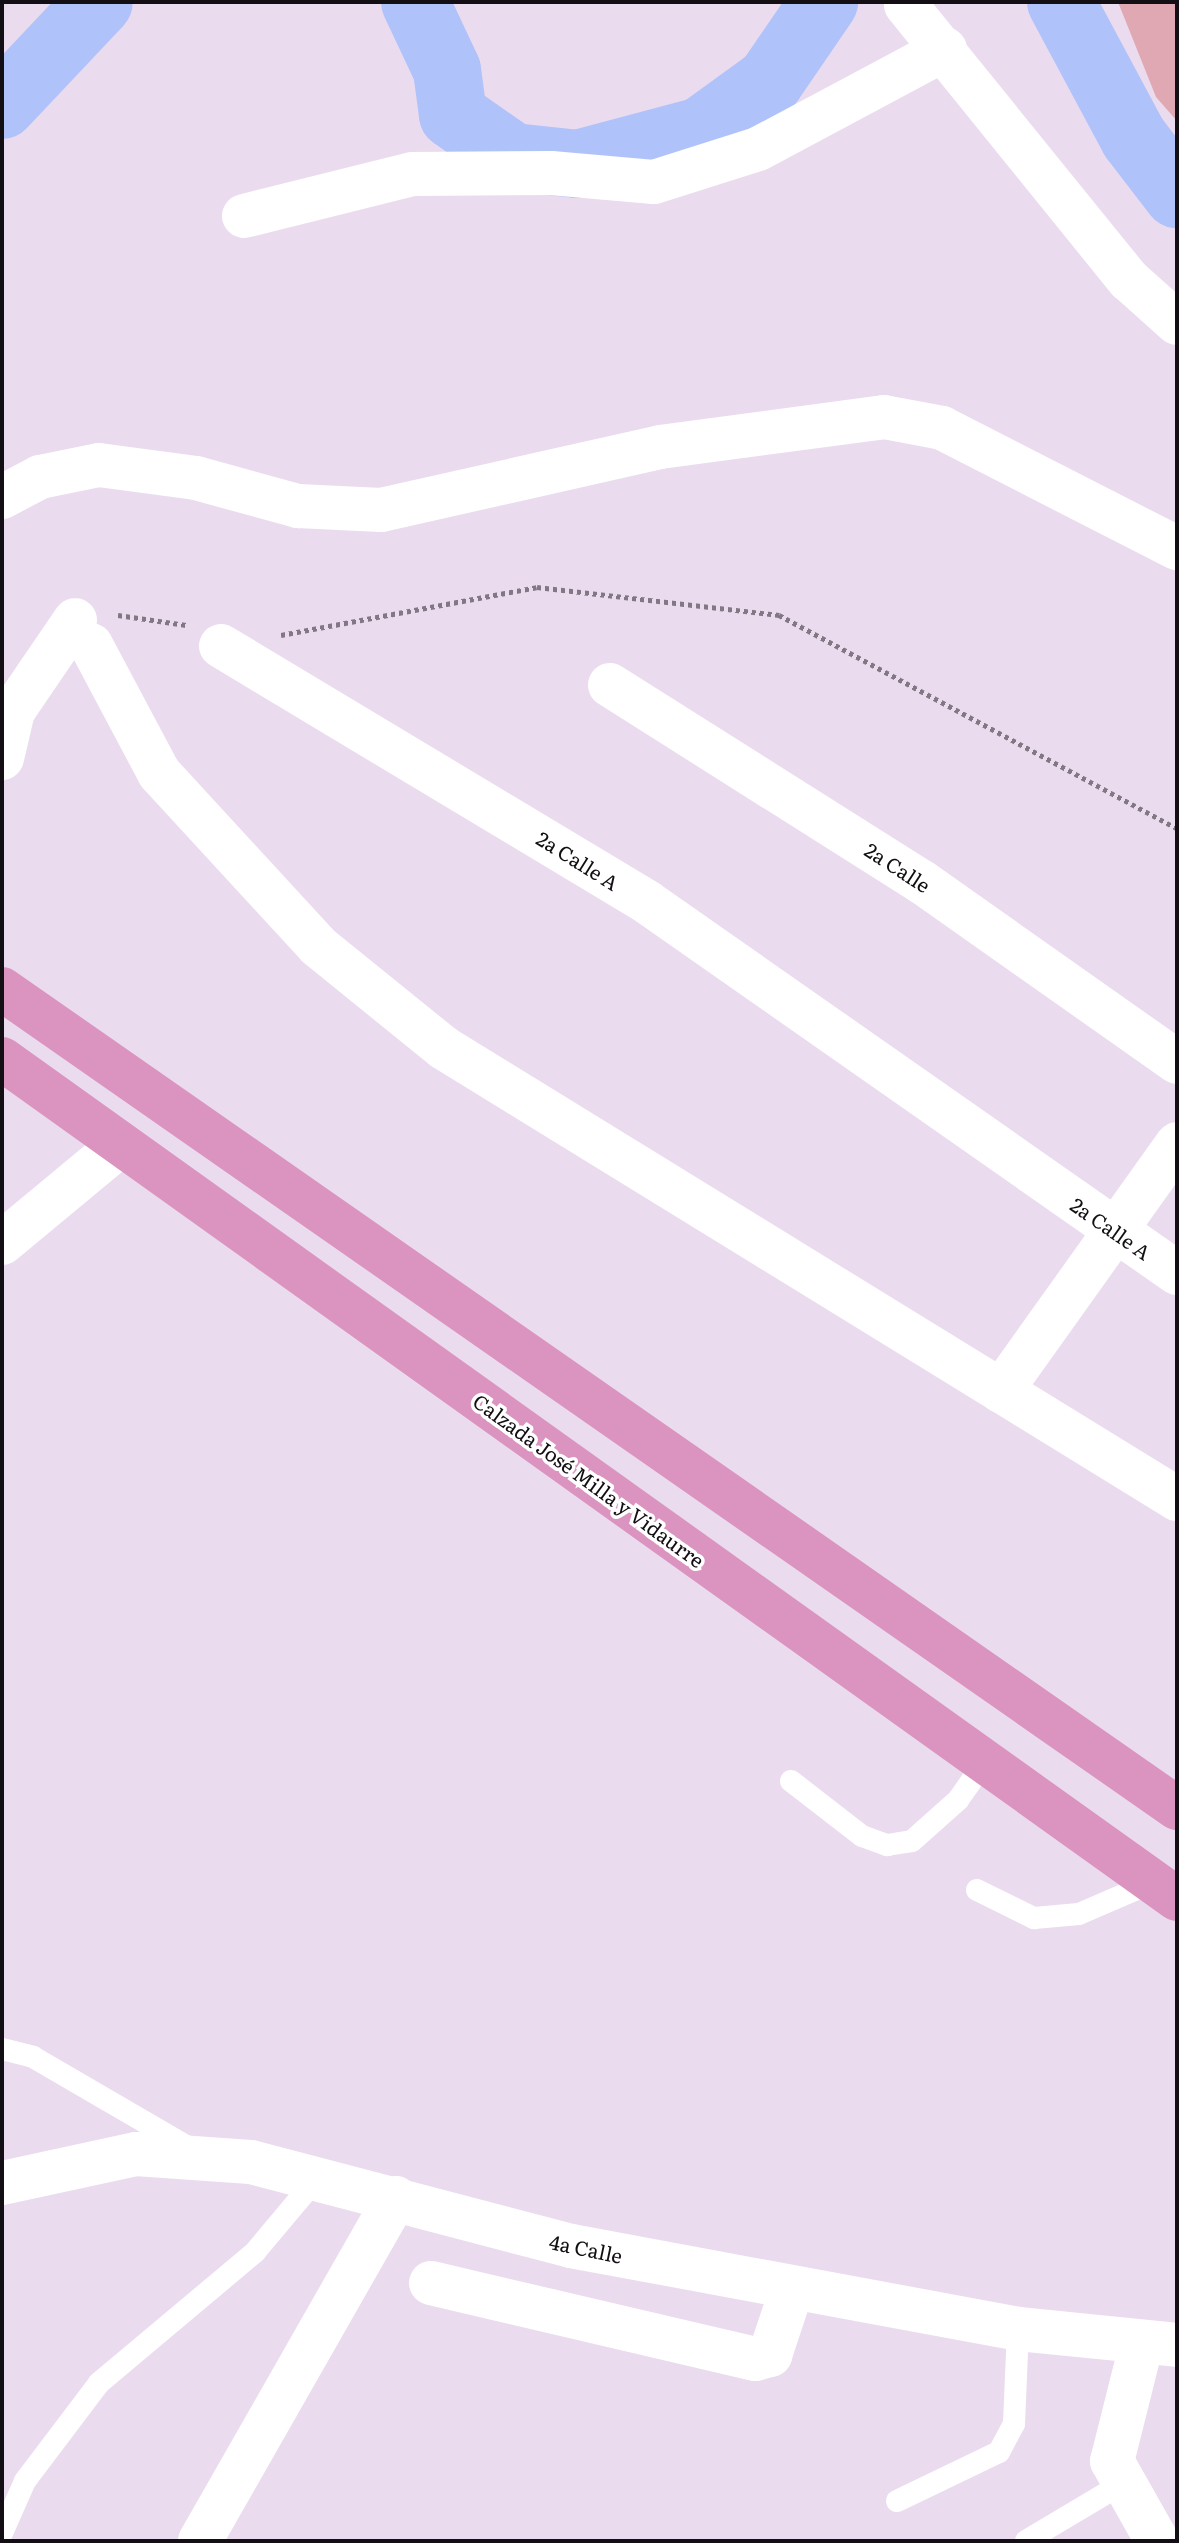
<!DOCTYPE html>
<meta charset="utf-8">
<style>
body{margin:0}
#map{position:relative;width:1179px;height:2543px;overflow:hidden;background:#eadcee;font-family:Literata,serif}
div>[style]{position:absolute}
[style*='--x']{left:calc(var(--x)*1px);top:calc(var(--y)*1px);width:calc(var(--w)*1px);rotate:calc(var(--a)*1deg)}
.green>*{inset:0;background:#e0a8b2}
.river>*{height:68px;margin:-34px;padding:0 34px;transform-origin:34px;border-radius:34px;background:#b0c2fa}
.path>*{height:5px;margin-top:-2.5px;transform-origin:0;background:repeating-linear-gradient(90deg,#817884 0 4px,transparent 0 8px)}
.service>*{height:22px;margin:-11px;padding:0 11px;transform-origin:11px;border-radius:11px;background:#fff}
.minor>*{height:44px;margin:-22px;padding:0 22px;transform-origin:22px;border-radius:22px;background:#fff}
.secondary>*{height:44px;margin:-22px;padding:0 22px;transform-origin:22px;border-radius:22px;background:#fff}
.trunk>*{height:44px;margin:-22px;padding:0 22px;transform-origin:22px;border-radius:22px;background:#db94c0}
span{translate:-50% -50%;white-space:nowrap;text-align:center;line-height:1.15;-webkit-text-stroke:7px #fff;paint-order:stroke}
.street-label{font-size:20px;color:#120e13}
.frame{position:absolute;inset:0;border:4px solid #120e13;pointer-events:none}
</style>
<div id="map">
<div class="green">
<i style="clip-path:polygon(1118px 2px,1177px 2px,1177px 121px,1156px 97px)"></i>
</div>
<div class="river">
<i style="--x:415;--y:2;--w:75;--a:64.8"></i>
<i style="--x:447;--y:70;--w:45;--a:82.4"></i>
<i style="--x:453;--y:115;--w:73;--a:35"></i>
<i style="--x:513;--y:157;--w:64;--a:6.2"></i>
<i style="--x:577;--y:164;--w:128;--a:-14.9"></i>
<i style="--x:701;--y:131;--w:85;--a:-35.9"></i>
<i style="--x:770;--y:81;--w:96;--a:-55.6"></i>
<i style="--x:1061;--y:2;--w:154;--a:61.8"></i>
<i style="--x:1134;--y:138;--w:71;--a:52.5"></i>
<i style="--x:2;--y:105;--w:141;--a:-46.7"></i>
</div>
<div class="path">
<i style="--x:118;--y:615;--w:69;--a:8.4"></i>
<i style="--x:281;--y:635;--w:260;--a:-10.6"></i>
<i style="--x:537;--y:587;--w:244;--a:6.6"></i>
<i style="--x:779;--y:615;--w:451;--a:28.2"></i>
</div>
<div class="service">
<i style="--x:791;--y:1781;--w:90;--a:37.8"></i>
<i style="--x:862;--y:1836;--w:27;--a:20"></i>
<i style="--x:887;--y:1845;--w:25;--a:-9"></i>
<i style="--x:912;--y:1841;--w:62;--a:-41.7"></i>
<i style="--x:958;--y:1800;--w:45;--a:-54.9"></i>
<i style="--x:977;--y:1890;--w:64;--a:26.2"></i>
<i style="--x:1034;--y:1918;--w:45;--a:-5.1"></i>
<i style="--x:1079;--y:1914;--w:81;--a:-23.4"></i>
<i style="--x:2;--y:2049;--w:32;--a:14"></i>
<i style="--x:33;--y:2057;--w:183;--a:30.2"></i>
<i style="--x:897;--y:2501;--w:113;--a:-25.7"></i>
<i style="--x:999;--y:2452;--w:32;--a:-62"></i>
<i style="--x:1014;--y:2424;--w:95;--a:-87.6"></i>
<i style="--x:2;--y:2533;--w:57;--a:-66.1"></i>
<i style="--x:25;--y:2481;--w:123;--a:-52.9"></i>
<i style="--x:99;--y:2383;--w:204;--a:-40"></i>
<i style="--x:255;--y:2252;--w:98;--a:-50"></i>
<i style="--x:1026;--y:2541;--w:109;--a:-30.8"></i>
</div>
<div class="minor">
<i style="--x:906;--y:5;--w:354;--a:51"></i>
<i style="--x:1129;--y:280;--w:64;--a:41.9"></i>
<i style="--x:244;--y:216;--w:174;--a:-14"></i>
<i style="--x:413;--y:174;--w:138;--a:-0.4"></i>
<i style="--x:551;--y:173;--w:103;--a:5"></i>
<i style="--x:654;--y:182;--w:109;--a:-17.6"></i>
<i style="--x:758;--y:149;--w:212;--a:-28.1"></i>
<i style="--x:2;--y:497;--w:43;--a:-27.8"></i>
<i style="--x:40;--y:477;--w:60;--a:-11.5"></i>
<i style="--x:99;--y:465;--w:98;--a:7.6"></i>
<i style="--x:196;--y:478;--w:106;--a:15.4"></i>
<i style="--x:298;--y:506;--w:83;--a:2.8"></i>
<i style="--x:381;--y:510;--w:286;--a:-12.7"></i>
<i style="--x:660;--y:447;--w:226;--a:-7.6"></i>
<i style="--x:884;--y:417;--w:59;--a:10.7"></i>
<i style="--x:942;--y:428;--w:264;--a:27.1"></i>
<i style="--x:91;--y:645;--w:145;--a:62"></i>
<i style="--x:159;--y:773;--w:235;--a:47.4"></i>
<i style="--x:318;--y:946;--w:162;--a:39"></i>
<i style="--x:444;--y:1048;--w:861;--a:31.6"></i>
<i style="--x:221;--y:646;--w:497;--a:31"></i>
<i style="--x:647;--y:902;--w:647;--a:34.99"></i>
<i style="--x:610;--y:685;--w:369;--a:32.3"></i>
<i style="--x:922;--y:882;--w:312;--a:35.2"></i>
<i style="--x:2;--y:758;--w:48;--a:-76.8"></i>
<i style="--x:13;--y:711;--w:110;--a:-55.7"></i>
<i style="--x:2;--y:1243;--w:153;--a:-39.7"></i>
<i style="--x:1001;--y:1391;--w:303;--a:-54.5"></i>
<i style="--x:431;--y:2283;--w:333;--a:13.2"></i>
<i style="--x:755;--y:2359;--w:16;--a:-15"></i>
<i style="--x:770;--y:2355;--w:70;--a:-71.6"></i>
<i style="--x:1142;--y:2342;--w:123;--a:104.1"></i>
<i style="--x:1112;--y:2461;--w:92;--a:60.6"></i>
<i style="--x:200;--y:2541;--w:395;--a:-60.3"></i>
</div>
<div class="secondary">
<i style="--x:2;--y:2183;--w:137;--a:-12.2"></i>
<i style="--x:136;--y:2154;--w:115;--a:4"></i>
<i style="--x:251;--y:2162;--w:331;--a:14.7"></i>
<i style="--x:571;--y:2246;--w:455;--a:10.5"></i>
<i style="--x:1018;--y:2329;--w:160;--a:5.7"></i>
</div>
<div class="trunk">
<i style="--x:2;--y:989;--w:1432;--a:34.88"></i>
<i style="--x:2;--y:1059;--w:1444;--a:35.56"></i>
</div>
<div class="street-label">
<span style="left:578px;top:860px;rotate:32deg">2a Calle A</span>
<span style="left:898px;top:867px;rotate:33deg">2a Calle</span>
<span style="left:1111px;top:1228px;rotate:35deg">2a Calle A</span>
<span style="left:589px;top:1480px;rotate:36deg">Calzada José Milla y Vidaurre</span>
<span style="left:586px;top:2248px;rotate:12deg">4a Calle</span>
</div>
<div class="frame"></div>
</div>
